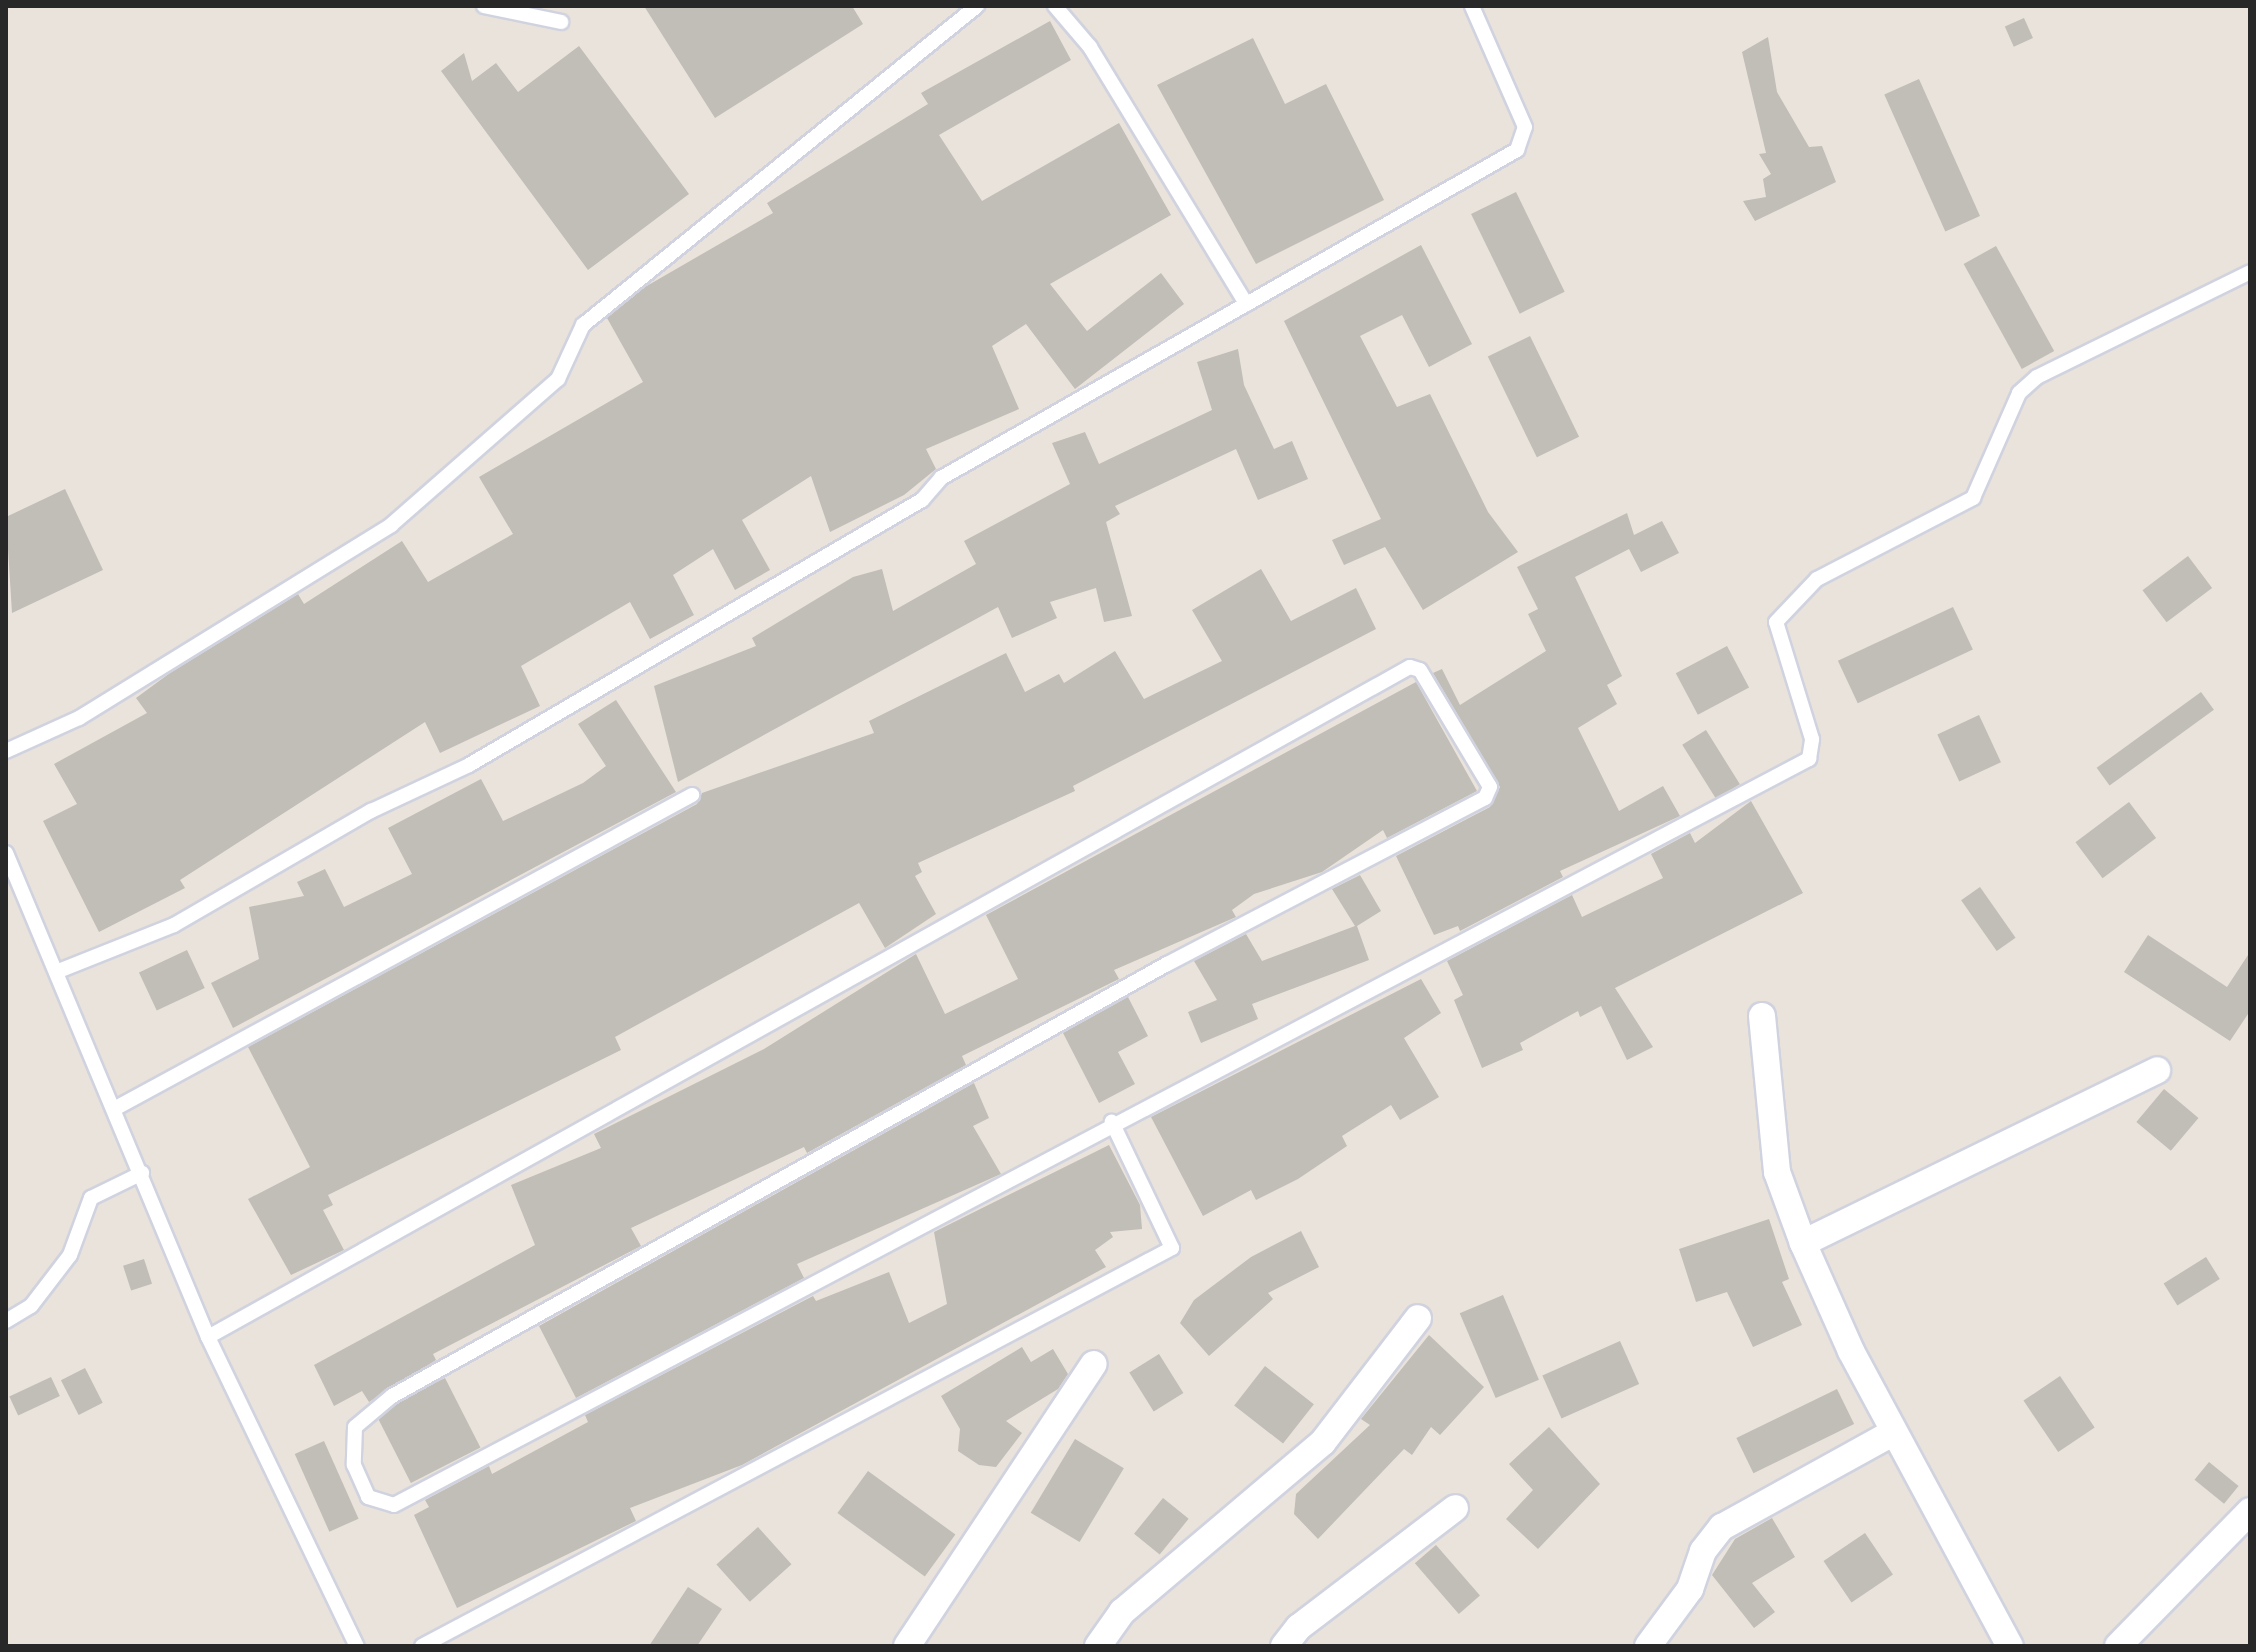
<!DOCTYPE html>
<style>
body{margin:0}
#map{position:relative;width:2256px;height:1652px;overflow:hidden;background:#e9e3db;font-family:Karla,sans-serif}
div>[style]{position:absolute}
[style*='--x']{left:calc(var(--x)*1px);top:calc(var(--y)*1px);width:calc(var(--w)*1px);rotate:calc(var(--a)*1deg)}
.building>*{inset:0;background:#c1bdb7;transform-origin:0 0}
.roads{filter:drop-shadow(2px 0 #d0d3df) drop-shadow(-2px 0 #d0d3df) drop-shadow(0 2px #d0d3df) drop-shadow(0 -2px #d0d3df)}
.lane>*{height:14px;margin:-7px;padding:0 7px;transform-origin:7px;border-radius:7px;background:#fff}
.street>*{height:26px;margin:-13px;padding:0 13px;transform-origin:13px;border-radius:13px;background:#fff}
span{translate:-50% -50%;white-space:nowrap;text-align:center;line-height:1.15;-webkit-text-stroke:7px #fff;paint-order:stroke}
.frame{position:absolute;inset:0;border:8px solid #282828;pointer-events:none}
</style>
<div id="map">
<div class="building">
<i style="clip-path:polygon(644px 6px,852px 6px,863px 24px,715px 118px)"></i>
<i style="left:2024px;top:18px;width:22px;height:21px;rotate:66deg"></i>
<i style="clip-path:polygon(1050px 21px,1071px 60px,939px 135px,982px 201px,1119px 123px,1171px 215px,1050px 284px,1087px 331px,1161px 273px,1184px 304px,1075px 389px,1026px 324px,992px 346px,1019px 409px,926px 449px,936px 469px,904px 495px,830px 532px,811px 476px,742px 520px,770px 570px,735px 590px,713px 549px,673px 575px,694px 615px,650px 639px,630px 602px,521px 666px,540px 706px,440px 753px,425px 722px,180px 880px,185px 888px,99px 932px,43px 821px,77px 804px,54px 764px,147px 713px,136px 698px,170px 673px,298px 594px,304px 604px,402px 541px,428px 582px,513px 534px,479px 477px,643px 382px,607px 318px,645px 287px,773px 213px,767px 203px,928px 104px,921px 93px)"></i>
<i style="clip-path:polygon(1768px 37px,1777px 92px,1809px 147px,1822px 146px,1836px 182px,1755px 221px,1743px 201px,1766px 197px,1763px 179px,1771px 174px,1759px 154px,1766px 153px,1742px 52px)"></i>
<i style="clip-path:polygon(1253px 38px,1285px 104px,1326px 84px,1384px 200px,1256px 264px,1157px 85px)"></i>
<i style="clip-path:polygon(579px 46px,689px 194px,588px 270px,441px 71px,464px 53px,472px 81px,496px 63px,518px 92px)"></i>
<i style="left:1919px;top:79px;width:150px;height:38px;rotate:66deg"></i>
<i style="left:1516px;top:192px;width:111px;height:50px;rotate:64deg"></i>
<i style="clip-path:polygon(1421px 245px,1472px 344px,1429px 367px,1402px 315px,1360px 336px,1397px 407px,1430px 394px,1488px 512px,1518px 552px,1423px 610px,1385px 547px,1344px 565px,1332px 540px,1381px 519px,1284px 321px)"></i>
<i style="left:1996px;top:246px;width:120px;height:37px;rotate:61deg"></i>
<i style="left:1530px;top:336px;width:112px;height:47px;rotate:64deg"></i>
<i style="clip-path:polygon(1238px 349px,1244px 385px,1274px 449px,1292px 441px,1308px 479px,1258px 500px,1236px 449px,1115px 506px,1120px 514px,1106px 522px,1132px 616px,1104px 622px,1096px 588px,1050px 602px,1057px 618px,1012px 638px,998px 607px,678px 782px,654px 686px,756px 646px,752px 638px,853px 577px,882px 569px,893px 611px,976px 564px,964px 541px,1070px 484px,1052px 443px,1085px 432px,1099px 464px,1212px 410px,1197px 362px)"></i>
<i style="clip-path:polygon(65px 489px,103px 570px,12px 613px,6px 517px)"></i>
<i style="clip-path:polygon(1627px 513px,1634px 535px,1662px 521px,1679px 553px,1641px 572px,1629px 549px,1575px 577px,1622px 676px,1607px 685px,1617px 704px,1578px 728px,1619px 811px,1663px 786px,1680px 816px,1560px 871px,1563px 877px,1460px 931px,1458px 926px,1434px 935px,1396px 856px,1490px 807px,1500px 787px,1433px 673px,1442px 669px,1460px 705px,1546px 651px,1528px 614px,1538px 609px,1517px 567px)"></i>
<i style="left:2188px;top:556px;width:40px;height:57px;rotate:53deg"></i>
<i style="clip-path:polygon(1261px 569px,1291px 621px,1356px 588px,1376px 629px,1073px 786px,1075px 791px,918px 863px,922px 872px,915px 876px,936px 914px,885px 948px,859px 903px,615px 1037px,621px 1050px,328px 1195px,333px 1205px,323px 1210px,344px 1250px,291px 1275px,248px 1199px,310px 1167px,248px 1047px,697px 804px,702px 793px,874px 733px,869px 721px,1006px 653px,1025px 692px,1059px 674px,1064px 683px,1115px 651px,1144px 699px,1222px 661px,1192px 610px)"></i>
<i style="left:1953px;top:607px;width:47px;height:127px;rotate:65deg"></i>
<i style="left:1727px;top:646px;width:47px;height:58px;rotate:62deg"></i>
<i style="clip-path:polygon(1416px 682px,1477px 791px,1387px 838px,1383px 830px,1322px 872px,1254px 894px,1232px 910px,1236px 917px,1114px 970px,1119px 979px,962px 1056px,966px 1065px,807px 1153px,804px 1147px,631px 1228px,641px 1246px,433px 1354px,436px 1360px,369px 1402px,362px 1391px,334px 1406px,314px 1365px,535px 1245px,511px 1185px,601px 1148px,594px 1134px,764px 1049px,916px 954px,945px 1014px,1018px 979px,986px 915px)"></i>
<i style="left:2201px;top:692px;width:22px;height:129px;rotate:54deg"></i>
<i style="clip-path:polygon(616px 700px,676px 792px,233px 1028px,211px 983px,259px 959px,249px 907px,304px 896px,297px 882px,325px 869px,344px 907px,412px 874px,388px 828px,481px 779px,503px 821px,583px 783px,606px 766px,578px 724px)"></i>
<i style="left:1979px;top:715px;width:52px;height:46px;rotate:65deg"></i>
<i style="left:1706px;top:730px;width:64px;height:28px;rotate:58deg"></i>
<i style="clip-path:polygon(1751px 801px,1803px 893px,1615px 988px,1653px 1047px,1627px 1060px,1601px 1006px,1580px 1017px,1578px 1011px,1520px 1043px,1523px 1050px,1482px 1068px,1454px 1000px,1463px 995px,1447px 961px,1572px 895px,1582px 917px,1663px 878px,1651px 854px,1690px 833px,1695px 843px)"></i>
<i style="left:2129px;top:802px;width:45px;height:67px;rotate:53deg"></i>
<i style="clip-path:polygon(1360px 875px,1381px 911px,1357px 926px,1369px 960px,1252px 1004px,1258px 1019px,1201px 1043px,1188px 1012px,1217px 1000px,1194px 961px,1246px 934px,1262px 961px,1355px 926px,1332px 889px)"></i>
<i style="left:1980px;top:887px;width:62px;height:23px;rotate:55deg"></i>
<i style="clip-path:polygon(2148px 935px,2227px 987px,2250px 952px,2250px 1011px,2230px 1041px,2124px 972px)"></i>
<i style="left:187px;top:950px;width:42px;height:53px;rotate:65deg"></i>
<i style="clip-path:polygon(1421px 979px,1441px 1013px,1404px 1038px,1439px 1097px,1400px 1120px,1391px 1105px,1342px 1136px,1347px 1146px,1298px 1179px,1256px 1200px,1251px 1190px,1203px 1216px,1151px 1117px)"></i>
<i style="clip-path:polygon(1128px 997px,1148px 1036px,1118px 1052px,1135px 1084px,1099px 1103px,1063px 1033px)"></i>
<i style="clip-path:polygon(974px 1083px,989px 1118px,973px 1126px,1001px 1174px,797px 1264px,804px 1278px,576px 1398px,539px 1326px)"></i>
<i style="left:2164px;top:1089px;width:45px;height:43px;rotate:40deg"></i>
<i style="clip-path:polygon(1109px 1145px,1140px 1205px,1142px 1229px,1110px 1232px,1113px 1237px,1095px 1250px,1106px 1267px,742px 1465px,630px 1508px,636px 1521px,457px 1608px,414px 1515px,429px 1507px,425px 1500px,489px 1466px,492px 1474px,588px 1422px,585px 1415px,813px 1296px,816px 1301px,889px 1272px,909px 1323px,947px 1304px,934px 1232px)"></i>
<i style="clip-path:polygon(1769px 1219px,1789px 1279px,1782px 1282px,1802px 1325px,1753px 1347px,1727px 1292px,1696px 1302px,1679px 1249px)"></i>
<i style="clip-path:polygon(1301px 1231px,1319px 1267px,1268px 1293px,1273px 1299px,1209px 1356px,1180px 1323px,1194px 1300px,1251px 1257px)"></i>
<i style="left:2206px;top:1257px;width:26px;height:50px;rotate:58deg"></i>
<i style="left:144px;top:1259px;width:26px;height:22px;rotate:72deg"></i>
<i style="left:1503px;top:1295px;width:92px;height:47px;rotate:67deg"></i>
<i style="clip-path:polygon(1429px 1335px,1484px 1387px,1440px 1435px,1431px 1427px,1412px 1455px,1404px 1449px,1318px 1539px,1294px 1514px,1296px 1494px,1370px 1425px,1361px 1419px)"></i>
<i style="left:1620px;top:1341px;width:47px;height:85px;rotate:66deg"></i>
<i style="clip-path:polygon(1022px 1347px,1031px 1362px,1053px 1349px,1068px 1374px,1058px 1389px,1006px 1421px,1022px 1433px,996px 1467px,979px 1465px,958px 1451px,960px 1429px,941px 1396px)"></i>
<i style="left:1159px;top:1354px;width:46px;height:35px;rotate:58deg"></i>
<i style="left:1265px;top:1366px;width:62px;height:50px;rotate:38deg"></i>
<i style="left:85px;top:1368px;width:39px;height:27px;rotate:63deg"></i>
<i style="left:2060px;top:1376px;width:62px;height:44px;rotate:56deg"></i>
<i style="left:51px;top:1377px;width:21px;height:46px;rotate:65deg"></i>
<i style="left:445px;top:1378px;width:78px;height:78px;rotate:63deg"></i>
<i style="left:1837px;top:1389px;width:39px;height:112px;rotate:64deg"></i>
<i style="clip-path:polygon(1549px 1427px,1600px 1484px,1538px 1549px,1506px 1519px,1533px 1490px,1509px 1464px)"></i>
<i style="left:1075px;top:1439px;width:57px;height:86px;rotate:31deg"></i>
<i style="left:324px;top:1441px;width:85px;height:32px;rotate:66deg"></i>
<i style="left:2209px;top:1462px;width:38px;height:23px;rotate:39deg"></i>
<i style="left:868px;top:1471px;width:108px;height:52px;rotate:36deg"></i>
<i style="left:1163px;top:1498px;width:33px;height:46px;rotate:39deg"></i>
<i style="clip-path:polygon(1772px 1518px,1795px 1557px,1752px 1583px,1775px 1612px,1754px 1628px,1712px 1575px,1735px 1539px)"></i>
<i style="left:758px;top:1527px;width:50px;height:56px;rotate:48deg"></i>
<i style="left:1865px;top:1533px;width:50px;height:50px;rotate:56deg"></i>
<i style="left:1436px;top:1545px;width:67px;height:28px;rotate:49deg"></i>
<i style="clip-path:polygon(688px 1587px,722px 1609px,697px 1646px,649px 1646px)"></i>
</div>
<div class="roads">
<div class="lane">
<i style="--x:484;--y:6;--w:79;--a:11.7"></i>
<i style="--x:1055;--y:6;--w:54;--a:49.5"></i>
<i style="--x:1090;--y:47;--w:301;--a:58.7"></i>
<i style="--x:6;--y:751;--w:80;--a:-24.3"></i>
<i style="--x:79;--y:718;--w:367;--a:-31.7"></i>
<i style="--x:391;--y:525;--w:222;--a:-41.2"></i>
<i style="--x:558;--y:379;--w:60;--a:-65.2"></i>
<i style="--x:583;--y:325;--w:507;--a:-39"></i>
<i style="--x:6;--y:853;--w:524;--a:67.35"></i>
<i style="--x:208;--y:1337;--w:343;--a:64.3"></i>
<i style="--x:56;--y:972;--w:127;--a:-21.7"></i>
<i style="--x:174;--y:925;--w:228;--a:-30.1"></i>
<i style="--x:371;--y:811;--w:108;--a:-25.1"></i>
<i style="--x:469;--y:765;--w:525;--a:-30.33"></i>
<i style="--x:922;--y:500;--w:29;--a:-49"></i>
<i style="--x:941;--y:478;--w:663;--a:-29.66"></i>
<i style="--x:1517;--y:150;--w:24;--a:-71"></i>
<i style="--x:1525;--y:127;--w:132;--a:-113.7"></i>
<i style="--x:114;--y:1109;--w:658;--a:-28.51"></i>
<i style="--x:6;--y:1321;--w:29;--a:-31"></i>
<i style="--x:31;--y:1306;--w:64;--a:-52.6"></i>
<i style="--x:70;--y:1255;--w:61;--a:-69.8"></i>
<i style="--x:91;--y:1198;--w:57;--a:-26.1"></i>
<i style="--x:208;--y:1337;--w:1376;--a:-29.14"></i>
<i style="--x:1410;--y:667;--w:10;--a:17"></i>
<i style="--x:1420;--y:670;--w:136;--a:59.1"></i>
<i style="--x:1490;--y:787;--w:12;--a:114"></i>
<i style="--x:1485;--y:798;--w:359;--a:152.4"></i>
<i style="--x:1167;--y:964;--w:887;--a:150.86"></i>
<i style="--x:392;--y:1396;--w:48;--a:140"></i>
<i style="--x:355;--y:1427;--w:38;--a:92"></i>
<i style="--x:354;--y:1465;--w:35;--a:66"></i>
<i style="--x:368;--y:1497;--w:27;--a:17"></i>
<i style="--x:394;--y:1505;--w:1600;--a:-27.8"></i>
<i style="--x:1809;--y:759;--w:20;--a:-81"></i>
<i style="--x:1812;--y:739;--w:122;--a:-107.1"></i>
<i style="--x:1776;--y:622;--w:59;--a:-46.4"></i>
<i style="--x:1817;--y:579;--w:176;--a:-27.4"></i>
<i style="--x:1973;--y:498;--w:115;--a:-66.3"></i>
<i style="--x:2019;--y:393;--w:24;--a:-42"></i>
<i style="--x:2037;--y:377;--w:237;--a:-26.2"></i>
<i style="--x:422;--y:1646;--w:849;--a:-27.95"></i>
<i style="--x:1172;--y:1248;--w:140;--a:-115.5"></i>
</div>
<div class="street">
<i style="--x:1762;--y:1016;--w:157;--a:84.5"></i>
<i style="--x:1777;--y:1172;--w:76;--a:69.9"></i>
<i style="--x:1803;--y:1243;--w:118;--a:66"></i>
<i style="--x:1851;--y:1351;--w:335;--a:61.7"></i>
<i style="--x:1803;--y:1243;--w:394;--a:-26"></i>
<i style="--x:907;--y:1646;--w:338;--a:-56.5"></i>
<i style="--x:1098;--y:1646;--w:42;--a:-54.8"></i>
<i style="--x:1122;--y:1612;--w:263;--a:-40.2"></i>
<i style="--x:1323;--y:1442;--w:156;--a:-52.5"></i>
<i style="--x:1284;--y:1646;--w:24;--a:-52"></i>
<i style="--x:1299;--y:1627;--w:196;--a:-37.3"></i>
<i style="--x:1648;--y:1646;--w:71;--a:-53.6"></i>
<i style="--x:1690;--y:1589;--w:40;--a:-71.1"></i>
<i style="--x:1703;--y:1551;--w:31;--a:-52"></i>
<i style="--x:1722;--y:1527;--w:196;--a:-28.9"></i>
<i style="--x:2118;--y:1646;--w:189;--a:-45.6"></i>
</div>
</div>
<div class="frame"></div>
</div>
